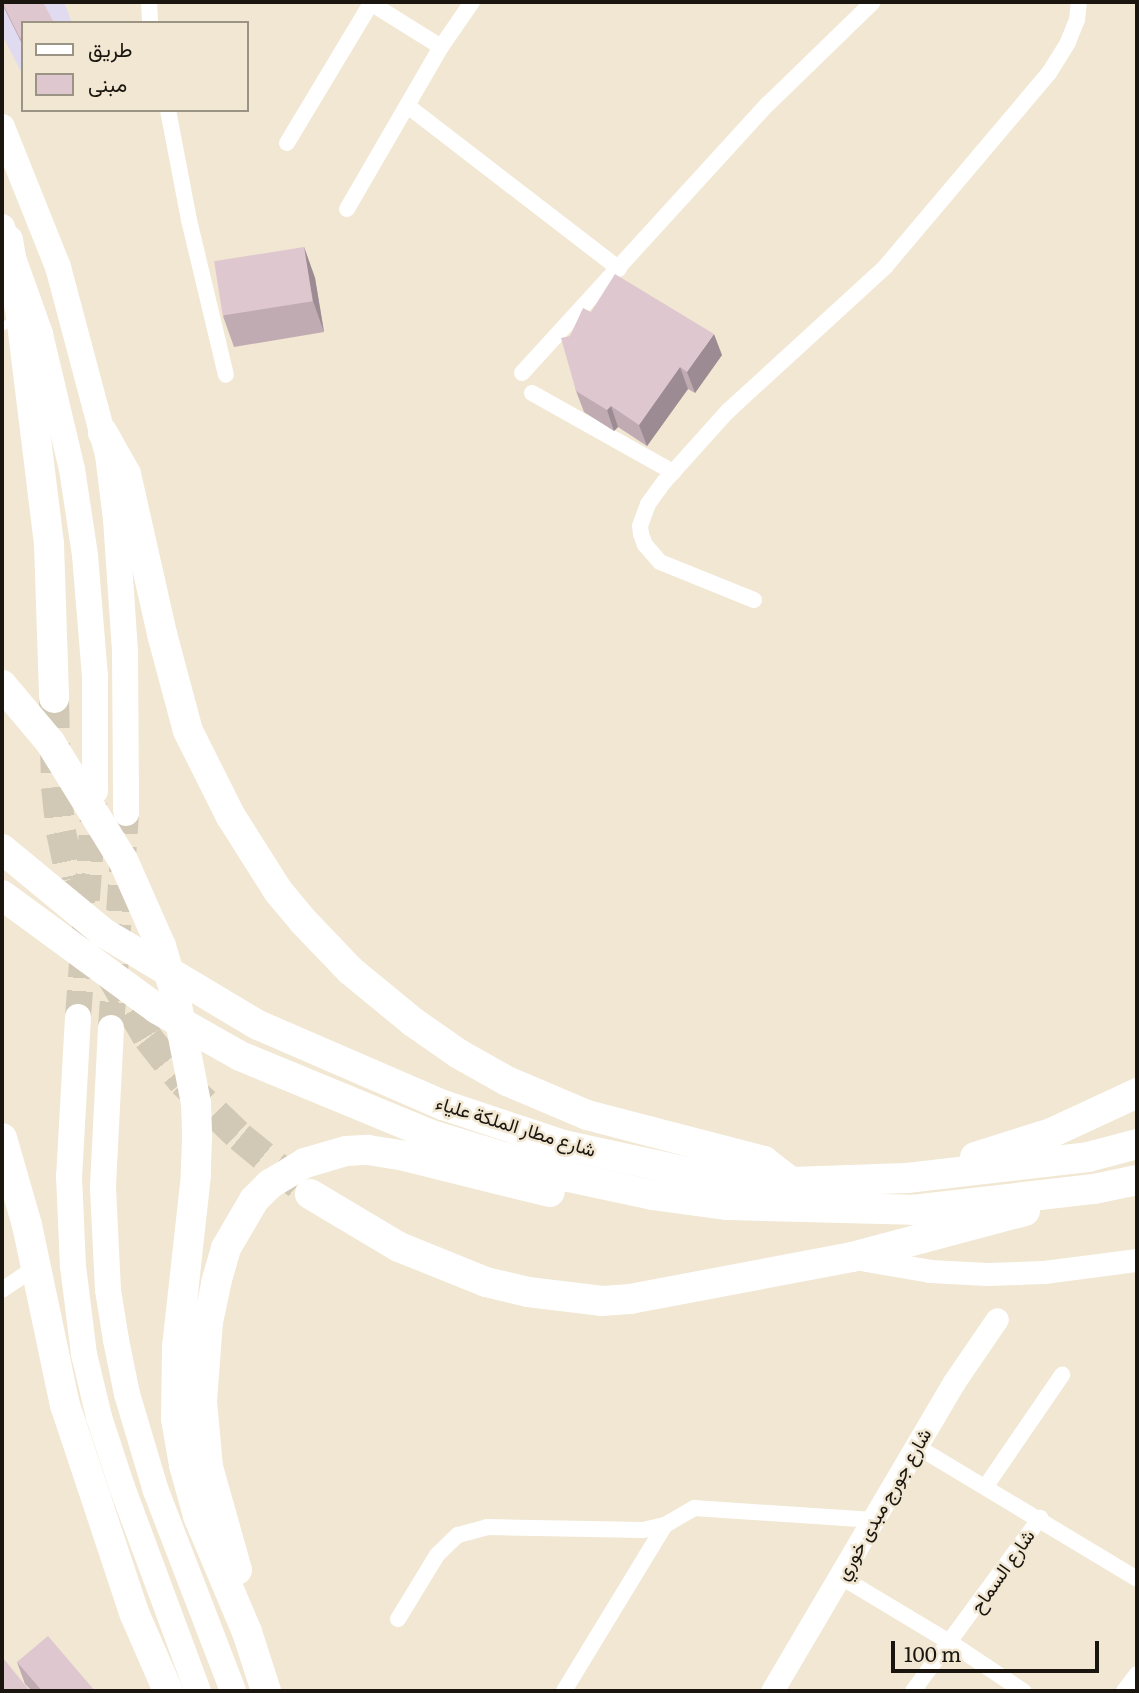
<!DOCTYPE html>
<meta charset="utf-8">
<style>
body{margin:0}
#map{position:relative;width:1139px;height:1693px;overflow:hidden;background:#f1e7d2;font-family:Literata,Vazirmatn,serif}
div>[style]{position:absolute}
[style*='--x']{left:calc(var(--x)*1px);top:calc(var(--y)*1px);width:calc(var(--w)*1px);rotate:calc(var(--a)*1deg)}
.commercial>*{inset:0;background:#e0dbf1}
.primary-tunnel>*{height:26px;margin-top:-13px;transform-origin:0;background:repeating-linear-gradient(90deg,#d1c8b5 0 26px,transparent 0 39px)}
.highway-tunnel>*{height:30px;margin-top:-15px;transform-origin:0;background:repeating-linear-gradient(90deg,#d1c8b5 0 30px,transparent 0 45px)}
.lane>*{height:8px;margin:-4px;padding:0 4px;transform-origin:4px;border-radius:4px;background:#fff}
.street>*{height:16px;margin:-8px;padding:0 8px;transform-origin:8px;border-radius:8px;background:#fff}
.secondary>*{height:23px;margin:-11.5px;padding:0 11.5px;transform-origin:11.5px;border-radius:11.5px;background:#fff}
.primary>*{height:26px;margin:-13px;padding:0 13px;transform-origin:13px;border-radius:13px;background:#fff}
.highway>*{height:30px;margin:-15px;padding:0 15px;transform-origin:15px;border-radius:15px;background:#fff}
.wall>*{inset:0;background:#c0abb3}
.shaded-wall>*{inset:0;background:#9c8b92}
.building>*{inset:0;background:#dfc7d0;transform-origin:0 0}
span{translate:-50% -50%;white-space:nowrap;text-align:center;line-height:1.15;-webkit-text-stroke:5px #f1e7d2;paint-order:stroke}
.street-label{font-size:19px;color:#1a160f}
.frame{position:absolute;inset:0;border:4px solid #1a160f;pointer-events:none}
.legend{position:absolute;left:21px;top:21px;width:228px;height:91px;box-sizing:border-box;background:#f1e7d2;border:2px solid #9b9384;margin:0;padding:9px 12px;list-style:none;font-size:21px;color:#1a160f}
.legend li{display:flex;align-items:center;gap:14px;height:35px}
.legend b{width:35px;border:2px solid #9b9384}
.scale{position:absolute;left:891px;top:1641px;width:208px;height:32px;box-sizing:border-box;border:4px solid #1a160f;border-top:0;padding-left:9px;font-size:21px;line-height:24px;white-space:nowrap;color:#1a160f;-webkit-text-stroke:5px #f1e7d2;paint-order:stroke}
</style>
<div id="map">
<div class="commercial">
<i style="clip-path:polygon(2px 2px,64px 2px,72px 23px,23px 23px,23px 75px,2px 35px)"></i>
</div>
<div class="primary-tunnel">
<i style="--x:78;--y:1017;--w:215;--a:-85.7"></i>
<i style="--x:111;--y:1028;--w:216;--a:-86"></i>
</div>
<div class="highway-tunnel">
<i style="--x:54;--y:698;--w:89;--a:88.7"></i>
<i style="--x:56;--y:787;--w:45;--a:83.7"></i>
<i style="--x:61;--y:832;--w:48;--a:78"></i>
<i style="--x:71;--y:879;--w:51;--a:70.5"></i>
<i style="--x:109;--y:972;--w:77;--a:59.4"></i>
<i style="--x:148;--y:1038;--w:56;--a:51.5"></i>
<i style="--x:183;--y:1082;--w:79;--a:44"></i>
<i style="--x:240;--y:1137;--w:85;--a:39.3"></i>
</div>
<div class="lane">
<i style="--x:2;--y:327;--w:15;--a:-32"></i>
</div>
<div class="street">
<i style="--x:149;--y:2;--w:21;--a:87"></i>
<i style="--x:369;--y:2;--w:85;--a:32"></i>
<i style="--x:409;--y:107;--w:265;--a:37.6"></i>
<i style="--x:168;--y:110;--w:112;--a:79.2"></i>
<i style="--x:189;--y:220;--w:159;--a:76.6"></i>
<i style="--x:287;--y:143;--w:163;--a:-59"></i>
<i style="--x:347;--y:209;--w:187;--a:-59.9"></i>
<i style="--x:441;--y:47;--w:55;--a:-55.4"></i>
<i style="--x:522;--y:373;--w:365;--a:-47.6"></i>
<i style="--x:768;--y:104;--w:146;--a:-44.2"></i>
<i style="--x:532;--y:393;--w:162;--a:29.3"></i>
<i style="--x:754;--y:600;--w:101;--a:-158"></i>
<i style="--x:660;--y:562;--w:23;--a:-131"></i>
<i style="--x:645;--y:545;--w:12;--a:-110"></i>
<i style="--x:641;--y:534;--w:8;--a:-97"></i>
<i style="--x:640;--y:526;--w:23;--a:-70"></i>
<i style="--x:648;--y:504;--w:27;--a:-54"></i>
<i style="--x:664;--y:482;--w:96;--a:-48"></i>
<i style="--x:728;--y:411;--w:213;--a:-42.5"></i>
<i style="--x:885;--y:267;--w:254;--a:-49.8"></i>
<i style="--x:1049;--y:73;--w:36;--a:-58"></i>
<i style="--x:1068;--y:42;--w:24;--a:-68"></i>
<i style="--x:1077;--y:20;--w:18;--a:-84"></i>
<i style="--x:2;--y:1290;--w:41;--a:-34.1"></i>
<i style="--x:916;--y:1446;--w:258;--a:31"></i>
<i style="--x:986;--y:1486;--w:135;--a:-55.6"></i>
<i style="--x:841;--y:1577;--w:128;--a:31"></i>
<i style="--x:951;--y:1643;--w:87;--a:33.7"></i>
<i style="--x:398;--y:1619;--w:75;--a:-58.6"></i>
<i style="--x:437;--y:1555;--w:29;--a:-44"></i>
<i style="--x:458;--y:1535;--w:30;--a:-15"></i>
<i style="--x:487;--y:1527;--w:156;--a:1.1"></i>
<i style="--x:643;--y:1530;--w:23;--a:-13"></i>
<i style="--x:665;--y:1525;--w:34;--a:-30"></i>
<i style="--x:694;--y:1508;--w:180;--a:3.8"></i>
<i style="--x:564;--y:1691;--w:194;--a:-58.7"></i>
<i style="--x:913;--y:1691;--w:215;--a:-53.7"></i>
<i style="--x:1124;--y:1691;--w:21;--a:-53"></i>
</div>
<div class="secondary">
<i style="--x:855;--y:1258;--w:76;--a:9.8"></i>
<i style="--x:930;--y:1271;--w:57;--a:3"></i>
<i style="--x:987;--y:1274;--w:57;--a:-2"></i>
<i style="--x:1044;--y:1272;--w:94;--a:-7.4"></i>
<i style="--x:772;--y:1691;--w:359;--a:-59.5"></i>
<i style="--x:954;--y:1382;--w:76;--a:-55.7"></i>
</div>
<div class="primary">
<i style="--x:2;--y:127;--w:151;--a:68.2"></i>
<i style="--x:58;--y:267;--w:195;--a:75.1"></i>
<i style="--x:108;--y:455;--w:64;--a:82.9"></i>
<i style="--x:116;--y:519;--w:132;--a:86.1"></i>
<i style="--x:125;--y:651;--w:162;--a:89.6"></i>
<i style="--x:2;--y:227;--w:114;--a:70.4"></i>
<i style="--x:40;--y:334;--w:139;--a:76.7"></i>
<i style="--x:72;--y:469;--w:87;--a:81.4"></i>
<i style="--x:85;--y:555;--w:121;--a:85.3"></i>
<i style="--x:95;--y:676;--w:115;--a:90"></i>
<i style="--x:78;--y:1017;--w:159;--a:93.2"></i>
<i style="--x:69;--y:1176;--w:90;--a:87.5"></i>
<i style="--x:73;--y:1266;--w:89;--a:82.9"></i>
<i style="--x:84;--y:1354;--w:65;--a:76.6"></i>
<i style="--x:99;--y:1417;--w:74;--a:71.8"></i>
<i style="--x:122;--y:1487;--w:218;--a:69.6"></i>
<i style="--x:111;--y:1028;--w:160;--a:92.9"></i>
<i style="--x:103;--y:1188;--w:102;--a:87.2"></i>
<i style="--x:108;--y:1290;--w:51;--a:80.9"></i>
<i style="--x:116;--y:1340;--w:55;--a:78.5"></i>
<i style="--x:127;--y:1394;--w:101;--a:73.4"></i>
<i style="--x:156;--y:1491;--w:214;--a:68.9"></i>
</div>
<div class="highway">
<i style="--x:8;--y:240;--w:77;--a:80.3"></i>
<i style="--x:21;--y:316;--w:230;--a:83"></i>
<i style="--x:49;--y:544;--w:154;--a:88.1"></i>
<i style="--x:103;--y:433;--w:47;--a:60.7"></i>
<i style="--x:126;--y:474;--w:164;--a:77.3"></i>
<i style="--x:162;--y:634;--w:100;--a:75"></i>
<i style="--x:188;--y:731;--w:94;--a:63.4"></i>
<i style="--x:230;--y:815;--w:90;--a:57.7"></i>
<i style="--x:278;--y:891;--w:39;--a:50"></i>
<i style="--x:303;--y:921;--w:69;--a:46.2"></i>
<i style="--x:351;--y:971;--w:80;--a:39.4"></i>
<i style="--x:413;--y:1022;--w:56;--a:34.8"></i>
<i style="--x:459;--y:1054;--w:55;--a:29.4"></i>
<i style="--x:507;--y:1081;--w:87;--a:23"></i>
<i style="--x:587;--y:1115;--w:183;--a:14.6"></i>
<i style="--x:764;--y:1161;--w:31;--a:38"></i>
<i style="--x:2;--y:685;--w:75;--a:49.9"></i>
<i style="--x:50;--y:742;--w:139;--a:58.3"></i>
<i style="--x:123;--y:860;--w:94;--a:66.2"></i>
<i style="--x:161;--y:946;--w:46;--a:73.5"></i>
<i style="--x:174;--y:990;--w:115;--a:79"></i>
<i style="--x:196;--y:1103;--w:35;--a:88"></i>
<i style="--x:197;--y:1138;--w:37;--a:92"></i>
<i style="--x:196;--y:1175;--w:173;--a:96.3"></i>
<i style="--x:177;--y:1347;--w:72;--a:90.8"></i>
<i style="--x:176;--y:1419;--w:47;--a:80.1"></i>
<i style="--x:184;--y:1465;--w:53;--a:74.6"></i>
<i style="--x:198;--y:1516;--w:126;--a:67.1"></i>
<i style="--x:247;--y:1632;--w:62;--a:72.1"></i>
<i style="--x:2;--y:849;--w:132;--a:39.5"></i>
<i style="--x:104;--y:933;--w:179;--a:30.9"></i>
<i style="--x:258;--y:1025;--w:202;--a:23.4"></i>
<i style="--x:443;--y:1105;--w:126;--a:18.4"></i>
<i style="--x:563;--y:1145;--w:133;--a:12.2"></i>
<i style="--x:693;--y:1173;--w:98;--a:5.2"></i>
<i style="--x:791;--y:1182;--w:116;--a:-2"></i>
<i style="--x:907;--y:1178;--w:182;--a:-6.6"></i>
<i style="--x:1088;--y:1157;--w:51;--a:-14.9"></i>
<i style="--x:2;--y:895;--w:192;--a:36.3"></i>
<i style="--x:157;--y:1009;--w:95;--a:29.5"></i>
<i style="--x:240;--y:1056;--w:208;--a:22.4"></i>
<i style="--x:432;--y:1135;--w:143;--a:17"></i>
<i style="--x:569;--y:1177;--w:85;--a:12.2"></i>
<i style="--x:652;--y:1195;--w:76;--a:7.6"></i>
<i style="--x:727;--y:1205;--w:185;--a:1.5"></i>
<i style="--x:912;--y:1210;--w:183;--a:-6.6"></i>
<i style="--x:1094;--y:1189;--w:44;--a:-11.8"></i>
<i style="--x:2;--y:1138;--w:91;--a:74"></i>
<i style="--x:27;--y:1225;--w:184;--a:78.1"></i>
<i style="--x:65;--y:1405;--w:221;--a:71.6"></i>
<i style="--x:135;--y:1615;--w:83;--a:66.5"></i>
<i style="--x:975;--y:1157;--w:80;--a:-17.5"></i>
<i style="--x:1051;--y:1133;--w:95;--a:-24.9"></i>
<i style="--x:310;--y:1194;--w:104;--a:30.8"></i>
<i style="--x:399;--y:1247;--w:94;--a:21.9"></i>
<i style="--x:486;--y:1282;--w:43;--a:13.4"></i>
<i style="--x:528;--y:1292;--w:75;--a:6.9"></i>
<i style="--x:602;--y:1301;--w:28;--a:-4"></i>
<i style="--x:630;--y:1299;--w:226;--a:-10.7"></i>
<i style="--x:852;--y:1257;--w:179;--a:-14.9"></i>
<i style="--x:237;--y:1570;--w:107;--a:-105.7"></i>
<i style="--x:208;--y:1467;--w:66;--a:-95.2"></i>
<i style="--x:202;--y:1401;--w:79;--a:-85.7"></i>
<i style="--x:208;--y:1322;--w:40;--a:-78"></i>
<i style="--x:216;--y:1283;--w:36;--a:-74"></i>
<i style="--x:226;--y:1248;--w:56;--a:-59.7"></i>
<i style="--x:254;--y:1200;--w:23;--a:-45"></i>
<i style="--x:270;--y:1184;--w:41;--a:-31"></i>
<i style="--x:305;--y:1163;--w:43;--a:-16.3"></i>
<i style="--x:346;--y:1151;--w:22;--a:-3"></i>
<i style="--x:368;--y:1150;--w:36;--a:9"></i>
<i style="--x:404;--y:1156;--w:150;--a:13.9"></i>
</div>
<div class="wall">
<i style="clip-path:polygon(2px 2px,53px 21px,54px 23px,23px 23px,22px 44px,2px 4px)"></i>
<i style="clip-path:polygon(304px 247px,315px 278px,324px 332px,234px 347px,223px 316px)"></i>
<i style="clip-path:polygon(591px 312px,722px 355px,695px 393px,688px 389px,647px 446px,618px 427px,614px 431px,584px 412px,576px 391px,570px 336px)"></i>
<i style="clip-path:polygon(17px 1662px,95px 1691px,32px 1691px,25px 1684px)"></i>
</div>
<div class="shaded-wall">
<i style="clip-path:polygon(304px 247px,315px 278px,324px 332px,313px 301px)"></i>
<i style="clip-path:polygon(714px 334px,722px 355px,695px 393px,687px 372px)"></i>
<i style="clip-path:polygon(680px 367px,688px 389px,647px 446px,639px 425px)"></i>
<i style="clip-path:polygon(611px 406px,618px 427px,614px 431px,607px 410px)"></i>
</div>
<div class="building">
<i style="clip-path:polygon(2px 2px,43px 2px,53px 21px,50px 23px,23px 23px,23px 37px,20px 38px)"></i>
<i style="left:304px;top:247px;width:55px;height:91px;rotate:81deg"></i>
<i style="clip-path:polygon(615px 274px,714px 334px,687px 372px,680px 367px,639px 425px,611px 406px,607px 410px,576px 391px,561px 338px,570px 336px,583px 308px,591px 312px)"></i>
<i style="clip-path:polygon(48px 1636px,95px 1691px,42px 1691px,17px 1662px)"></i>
<i style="clip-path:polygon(3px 1658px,30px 1691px,2px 1691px,2px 1659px)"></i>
</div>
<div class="street-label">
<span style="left:516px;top:1126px;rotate:17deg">شارع مطار الملكة علياء</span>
<span style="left:883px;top:1504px;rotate:-60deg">شارع جورج مبدى خوري</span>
<span style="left:1002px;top:1571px;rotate:-55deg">شارع السماح</span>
</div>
<div class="frame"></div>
<ul class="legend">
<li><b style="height:9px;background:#fff"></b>طريق</li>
<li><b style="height:19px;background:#dfc7d0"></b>مبنى</li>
</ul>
<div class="scale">100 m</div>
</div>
